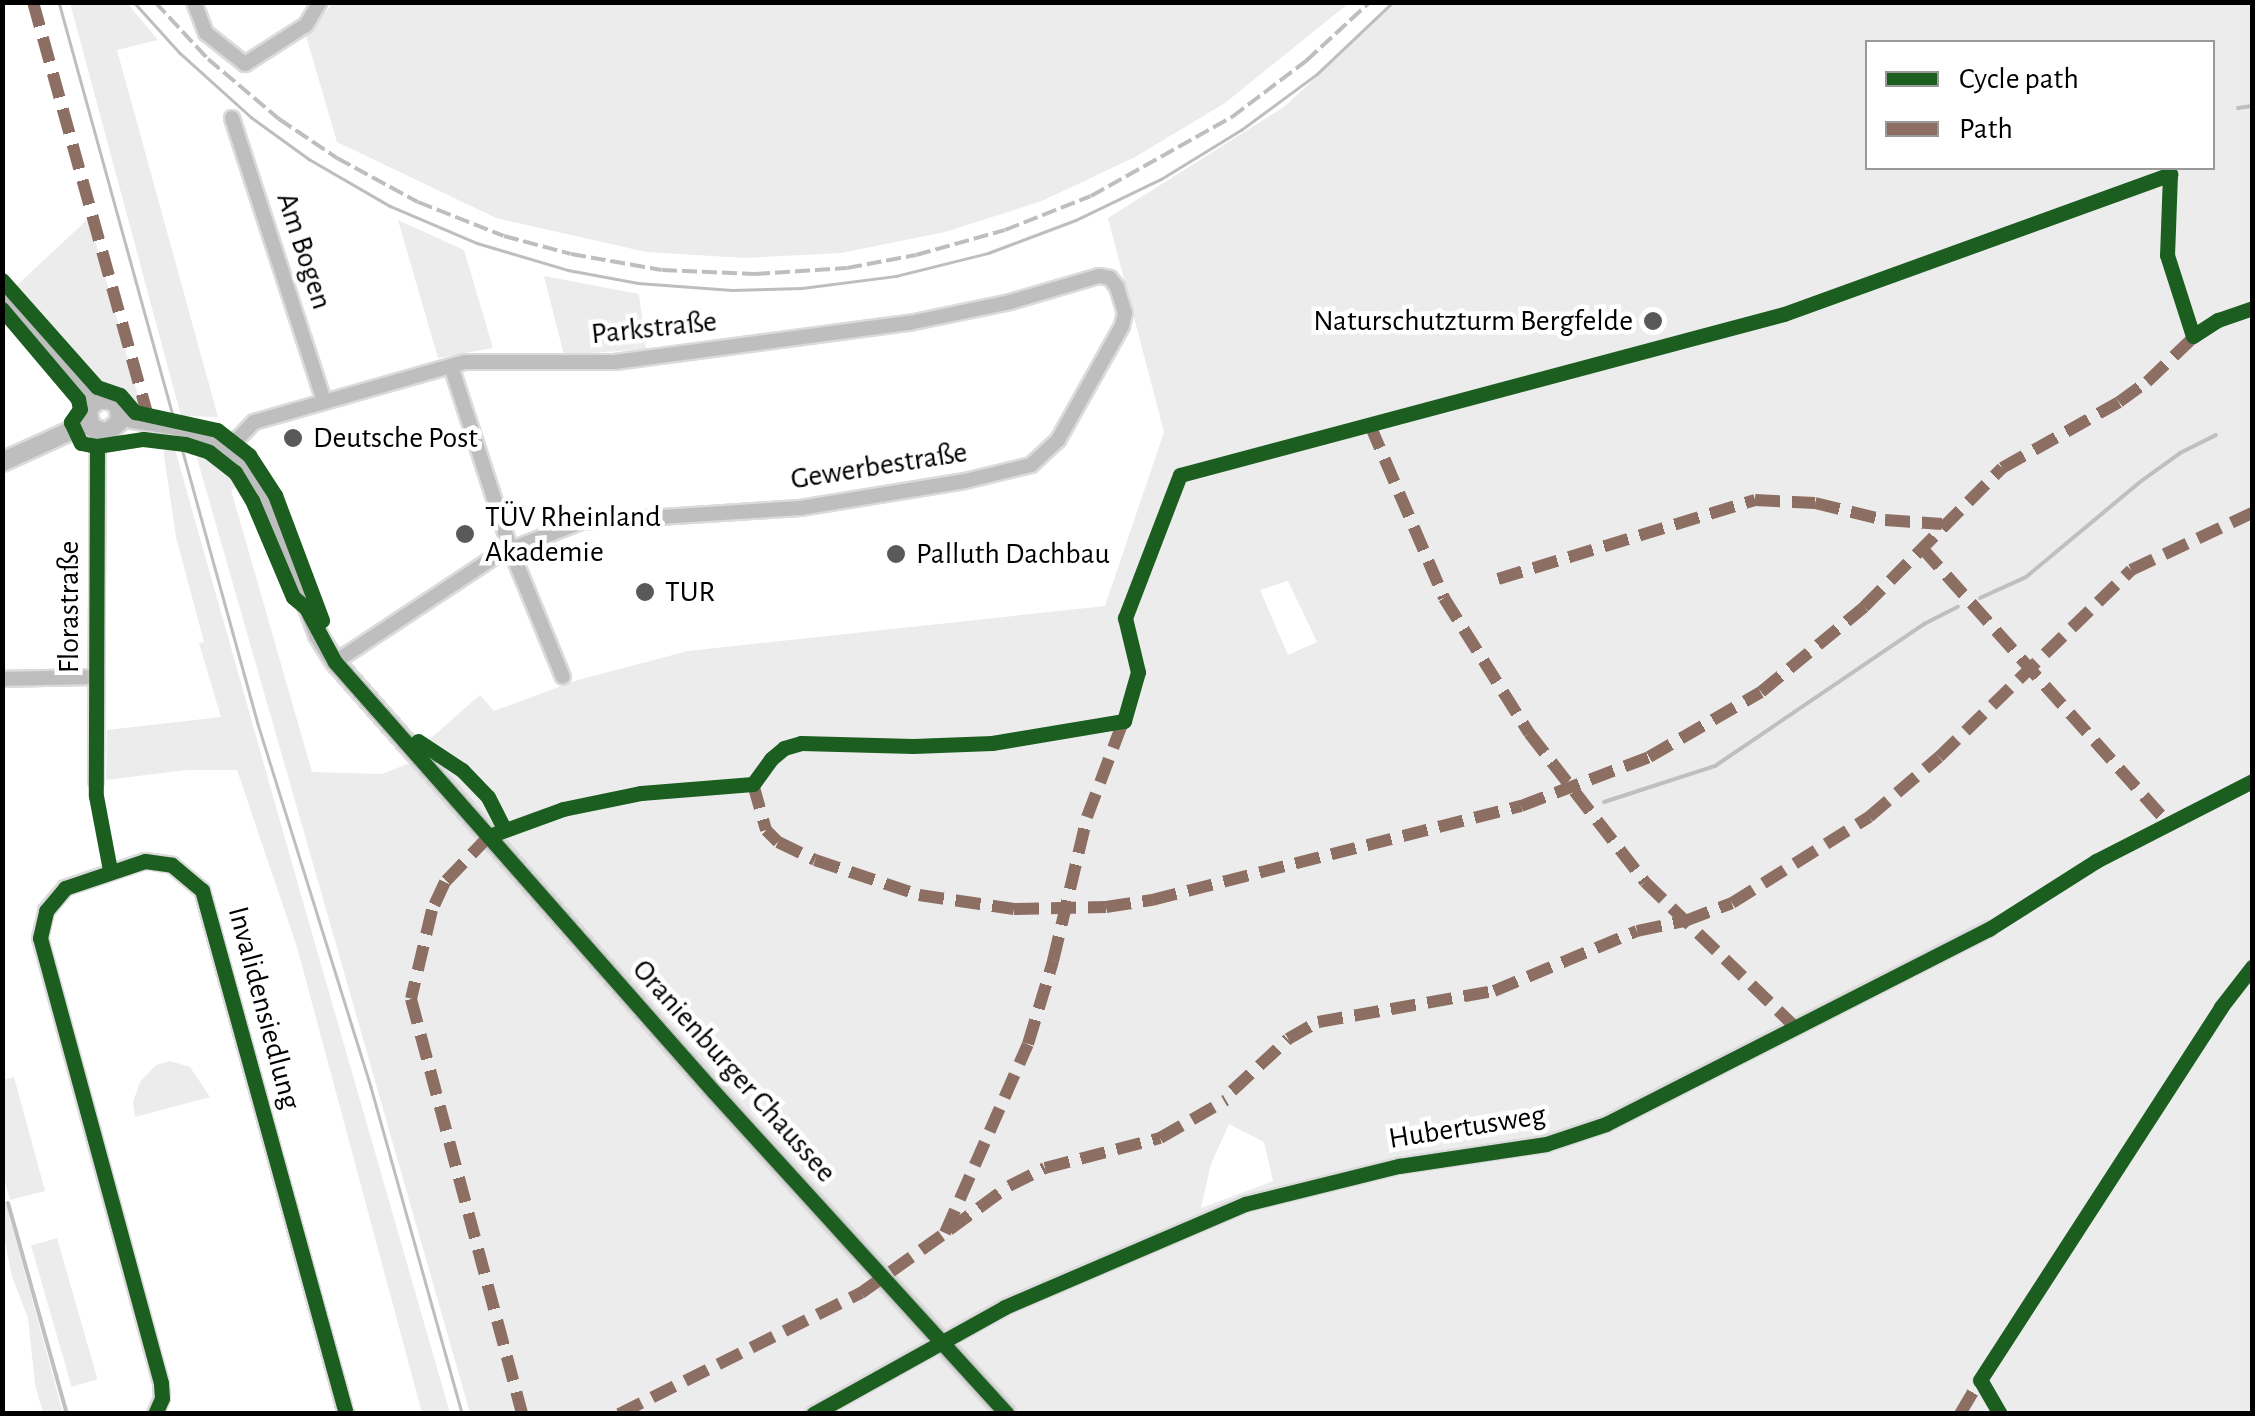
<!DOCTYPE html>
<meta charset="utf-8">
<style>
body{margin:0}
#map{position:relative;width:2255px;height:1416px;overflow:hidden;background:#fff;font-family:"Alegreya Sans",sans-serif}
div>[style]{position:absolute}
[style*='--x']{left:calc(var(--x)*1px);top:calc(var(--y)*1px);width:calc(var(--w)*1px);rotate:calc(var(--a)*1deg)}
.green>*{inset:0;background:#ececec;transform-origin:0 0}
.stream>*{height:4px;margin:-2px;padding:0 2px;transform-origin:2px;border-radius:2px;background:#bfbfbf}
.roads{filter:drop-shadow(2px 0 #dbdbdb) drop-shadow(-2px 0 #dbdbdb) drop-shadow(0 2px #dbdbdb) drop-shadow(0 -2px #dbdbdb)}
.minor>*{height:14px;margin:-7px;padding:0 7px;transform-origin:7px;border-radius:7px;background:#bebebe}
.major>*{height:18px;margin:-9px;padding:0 9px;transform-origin:9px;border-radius:9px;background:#bebebe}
.tram>*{height:2.5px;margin:-1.25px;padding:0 1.25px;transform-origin:1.25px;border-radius:1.25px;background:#bebebe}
.rail>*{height:4px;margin-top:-2px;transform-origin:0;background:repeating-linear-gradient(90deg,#bebebe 0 15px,transparent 0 20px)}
.quiet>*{height:12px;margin-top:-6px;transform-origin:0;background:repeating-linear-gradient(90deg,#8d6e63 0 25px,transparent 0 37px)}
.cycleway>*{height:15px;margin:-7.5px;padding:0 7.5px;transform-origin:7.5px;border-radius:7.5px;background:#1b5e20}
.dots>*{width:28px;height:28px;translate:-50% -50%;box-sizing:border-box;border:5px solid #fff;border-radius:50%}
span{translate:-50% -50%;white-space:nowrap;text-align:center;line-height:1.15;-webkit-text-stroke:9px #fff;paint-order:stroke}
.street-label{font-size:30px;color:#000}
.poi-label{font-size:30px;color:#000}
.right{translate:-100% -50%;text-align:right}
.left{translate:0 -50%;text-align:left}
.frame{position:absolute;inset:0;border:5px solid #000;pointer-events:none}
.legend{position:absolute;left:1865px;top:40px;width:350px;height:130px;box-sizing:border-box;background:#fff;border:2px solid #999;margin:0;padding:12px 18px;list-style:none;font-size:30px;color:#000}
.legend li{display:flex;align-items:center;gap:20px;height:50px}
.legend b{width:50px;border:2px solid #999}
</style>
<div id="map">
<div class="green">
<i style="clip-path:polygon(334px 2px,1349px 2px,1349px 3px,1225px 103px,1135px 157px,1042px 201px,945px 232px,841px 253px,745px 258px,646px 252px,496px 218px,337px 142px,306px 36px)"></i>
<i style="clip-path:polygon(70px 3px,127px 3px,158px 40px,117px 50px,218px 417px,181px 416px)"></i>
<i style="clip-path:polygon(evenodd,1395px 3px,2252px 3px,2252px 1413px,470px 1413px,195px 451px,218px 461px,240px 486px,231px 490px,312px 772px,382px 774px,430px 755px,423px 745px,480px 695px,494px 711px,578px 680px,688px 651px,1105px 606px,1164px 432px,1108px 218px,1284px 107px,1395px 3px,1868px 42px,2212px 42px,2212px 168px,1868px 168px,1868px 42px,1395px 3px,1288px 581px,1317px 642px,1288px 655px,1260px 590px,1288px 581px,1395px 3px,1229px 1124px,1264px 1142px,1273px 1181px,1201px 1208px,1211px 1164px,1229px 1124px)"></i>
<i style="clip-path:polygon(89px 218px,126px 352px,142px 410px,132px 407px,118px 390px,102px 387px,15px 287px)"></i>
<i style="clip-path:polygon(398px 220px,464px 250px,493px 348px,438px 358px)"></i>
<i style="clip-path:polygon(544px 276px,639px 294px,646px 349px,564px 355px)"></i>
<i style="clip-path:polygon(174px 446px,299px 888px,450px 1413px,422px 1413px,297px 947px,237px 770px,186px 770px,106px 780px,107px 730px,221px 717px,199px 643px,204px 642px,176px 537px,164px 455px,164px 448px)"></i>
<i style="clip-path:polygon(170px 1061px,190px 1067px,210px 1097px,135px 1117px,133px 1102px,140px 1082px,156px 1065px)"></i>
<i style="clip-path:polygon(14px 1077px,45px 1191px,10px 1200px,3px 1174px,2px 1080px)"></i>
<i style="clip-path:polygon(3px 1192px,63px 1413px,43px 1413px,35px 1384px,28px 1318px,12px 1277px,3px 1231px)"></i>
<i style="left:57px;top:1238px;width:147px;height:27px;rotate:74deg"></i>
</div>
<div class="stream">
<i style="--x:2238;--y:108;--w:14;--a:-8"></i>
<i style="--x:1980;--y:598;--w:51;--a:-24.5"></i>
<i style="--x:2026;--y:577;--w:148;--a:-39.8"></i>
<i style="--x:2140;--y:482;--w:49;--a:-35.9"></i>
<i style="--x:2180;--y:453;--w:40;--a:-26.6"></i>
<i style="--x:1604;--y:802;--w:117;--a:-18"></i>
<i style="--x:1715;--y:766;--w:253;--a:-34.2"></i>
<i style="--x:1924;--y:624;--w:38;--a:-27"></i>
<i style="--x:8;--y:1203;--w:219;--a:74.4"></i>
</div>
<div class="roads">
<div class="minor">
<i style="--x:194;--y:2;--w:33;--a:69"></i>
<i style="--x:206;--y:33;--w:50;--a:38.5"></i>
<i style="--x:245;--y:64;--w:72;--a:-32.6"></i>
<i style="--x:306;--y:25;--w:27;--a:-59"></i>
<i style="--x:232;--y:118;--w:298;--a:72"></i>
<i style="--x:451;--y:366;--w:191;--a:72"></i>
<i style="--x:510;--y:548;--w:139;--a:67.7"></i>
<i style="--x:227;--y:450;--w:39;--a:-46"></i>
<i style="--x:254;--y:422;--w:219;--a:-15.9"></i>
<i style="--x:465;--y:362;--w:150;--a:0"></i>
<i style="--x:615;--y:362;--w:297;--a:-7.6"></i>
<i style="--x:909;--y:323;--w:103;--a:-11.7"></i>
<i style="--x:1010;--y:302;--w:93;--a:-16.3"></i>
<i style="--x:1099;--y:276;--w:11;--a:10"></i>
<i style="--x:1110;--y:278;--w:11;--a:52"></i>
<i style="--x:1117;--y:287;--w:27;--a:73"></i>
<i style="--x:1125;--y:313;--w:13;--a:103"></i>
<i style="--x:1122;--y:326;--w:131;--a:119.3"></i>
<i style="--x:1058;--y:440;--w:37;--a:137"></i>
<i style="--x:1031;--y:465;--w:68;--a:166.4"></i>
<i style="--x:965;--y:481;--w:167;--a:170.7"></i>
<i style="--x:800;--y:508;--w:219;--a:176.3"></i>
<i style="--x:581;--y:522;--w:88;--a:158.7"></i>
<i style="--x:499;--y:554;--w:196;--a:146.6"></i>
<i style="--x:2;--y:679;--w:95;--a:-1.2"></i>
<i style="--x:96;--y:781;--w:349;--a:-89.7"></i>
<i style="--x:155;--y:1414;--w:17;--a:-66"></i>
<i style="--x:162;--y:1398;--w:15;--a:-94"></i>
<i style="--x:161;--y:1383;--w:461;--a:-105.2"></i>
<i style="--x:40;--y:938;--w:28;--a:-77"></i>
<i style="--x:46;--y:911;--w:30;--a:-50"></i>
<i style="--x:65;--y:888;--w:84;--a:-18.6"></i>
<i style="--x:145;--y:861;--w:27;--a:8"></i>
<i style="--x:172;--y:865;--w:39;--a:40"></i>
<i style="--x:202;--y:890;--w:543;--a:74.63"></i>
<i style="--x:813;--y:1414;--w:220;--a:-29.1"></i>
<i style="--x:1005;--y:1307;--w:261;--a:-23.2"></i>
<i style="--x:1245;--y:1204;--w:159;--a:-13.9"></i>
<i style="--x:1399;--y:1166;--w:149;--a:-8.5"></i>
<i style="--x:1546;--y:1144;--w:63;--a:-18.4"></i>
<i style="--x:1606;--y:1124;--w:430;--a:-27"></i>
</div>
<div class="major">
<i style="--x:2;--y:294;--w:129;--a:50.6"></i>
<i style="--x:84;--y:394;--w:34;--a:78"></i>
<i style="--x:91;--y:427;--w:17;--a:21"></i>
<i style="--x:107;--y:433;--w:18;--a:-43"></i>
<i style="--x:120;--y:421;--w:14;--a:-94"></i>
<i style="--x:119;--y:407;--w:11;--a:-139"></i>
<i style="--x:111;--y:400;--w:13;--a:180"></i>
<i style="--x:98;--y:400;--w:13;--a:141"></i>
<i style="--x:121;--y:412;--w:13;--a:32"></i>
<i style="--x:132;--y:419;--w:46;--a:8.8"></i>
<i style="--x:177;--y:426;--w:30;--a:21"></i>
<i style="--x:205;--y:437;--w:53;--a:33.4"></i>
<i style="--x:249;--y:466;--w:24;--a:55"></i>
<i style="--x:263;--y:486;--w:159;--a:69.7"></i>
<i style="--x:318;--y:635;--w:32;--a:58"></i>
<i style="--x:335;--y:662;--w:573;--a:48.61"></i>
<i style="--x:714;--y:1092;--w:435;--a:47.7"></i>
<i style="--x:2;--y:462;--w:94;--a:-24.4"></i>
</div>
</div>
<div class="tram">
<i style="--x:59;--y:2;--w:749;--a:74.59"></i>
<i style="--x:258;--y:724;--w:380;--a:72.7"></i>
<i style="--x:371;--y:1087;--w:339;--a:74.4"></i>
<i style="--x:134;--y:2;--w:69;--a:48"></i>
<i style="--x:180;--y:53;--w:96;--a:42"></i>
<i style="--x:251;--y:117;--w:72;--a:35.9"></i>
<i style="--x:309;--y:159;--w:94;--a:30.1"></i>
<i style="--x:390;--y:206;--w:95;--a:23"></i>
<i style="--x:477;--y:243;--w:95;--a:16.5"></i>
<i style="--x:568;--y:270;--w:71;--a:10.5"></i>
<i style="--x:638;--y:283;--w:94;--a:4.3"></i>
<i style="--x:732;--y:290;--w:70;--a:-1.6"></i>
<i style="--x:802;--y:288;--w:95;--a:-7.3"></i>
<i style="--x:896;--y:276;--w:95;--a:-14"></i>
<i style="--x:988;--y:253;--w:94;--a:-20.6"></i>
<i style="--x:1076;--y:220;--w:94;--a:-25.8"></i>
<i style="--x:1161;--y:179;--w:94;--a:-31.5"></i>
<i style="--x:1241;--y:130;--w:94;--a:-36.4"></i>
<i style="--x:1317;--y:74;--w:105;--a:-43.5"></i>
</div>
<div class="rail">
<i style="--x:155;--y:2;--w:78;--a:47.1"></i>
<i style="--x:208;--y:59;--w:93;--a:40.2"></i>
<i style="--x:279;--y:119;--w:70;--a:33.9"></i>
<i style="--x:337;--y:158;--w:92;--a:28.5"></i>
<i style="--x:418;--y:202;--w:92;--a:21.6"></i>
<i style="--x:504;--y:236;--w:69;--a:15"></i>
<i style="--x:571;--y:254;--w:92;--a:10"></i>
<i style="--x:662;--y:270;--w:93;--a:2.5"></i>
<i style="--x:755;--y:274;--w:92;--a:-3.7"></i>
<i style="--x:847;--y:268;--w:70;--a:-10.7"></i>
<i style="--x:916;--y:255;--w:92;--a:-15.7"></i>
<i style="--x:1005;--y:230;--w:92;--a:-21.6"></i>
<i style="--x:1091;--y:196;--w:162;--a:-29.3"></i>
<i style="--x:1232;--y:117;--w:93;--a:-37.1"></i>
<i style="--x:1306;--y:61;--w:87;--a:-42.7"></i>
</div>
<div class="quiet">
<i style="--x:33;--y:2;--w:427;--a:74.5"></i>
<i style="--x:1370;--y:425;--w:188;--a:66.8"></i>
<i style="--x:1444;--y:598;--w:160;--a:57.8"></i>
<i style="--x:1529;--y:733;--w:189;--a:52.1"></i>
<i style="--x:1645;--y:882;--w:210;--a:44"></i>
<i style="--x:1922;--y:548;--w:368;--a:48.2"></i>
<i style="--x:1498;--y:579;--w:269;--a:-17.1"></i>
<i style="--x:1755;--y:500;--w:60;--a:2.9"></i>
<i style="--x:1815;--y:503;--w:72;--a:13.7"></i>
<i style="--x:1885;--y:520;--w:57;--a:4"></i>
<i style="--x:753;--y:784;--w:48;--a:74.2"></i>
<i style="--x:766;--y:830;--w:17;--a:45"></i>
<i style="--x:778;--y:842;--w:41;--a:25.9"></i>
<i style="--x:815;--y:860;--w:110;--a:18.6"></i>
<i style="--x:919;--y:895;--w:96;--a:8.4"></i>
<i style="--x:1014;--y:909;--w:92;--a:-1.2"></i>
<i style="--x:1106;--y:907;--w:47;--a:-8.7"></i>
<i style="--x:1152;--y:900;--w:381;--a:-14.3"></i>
<i style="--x:1521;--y:806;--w:137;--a:-20.9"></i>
<i style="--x:1649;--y:757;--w:129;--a:-30.1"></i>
<i style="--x:1761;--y:692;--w:134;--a:-39.5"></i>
<i style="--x:1864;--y:607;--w:196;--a:-45.2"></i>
<i style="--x:2002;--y:468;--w:134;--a:-29.4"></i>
<i style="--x:2119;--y:402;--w:34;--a:-36"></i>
<i style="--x:2147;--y:382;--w:72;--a:-43.9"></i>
<i style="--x:489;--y:836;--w:64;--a:133.7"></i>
<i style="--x:445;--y:882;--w:31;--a:115"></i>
<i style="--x:432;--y:910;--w:91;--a:103.3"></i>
<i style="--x:411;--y:999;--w:430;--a:75"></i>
<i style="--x:1232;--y:1091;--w:76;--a:-42.9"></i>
<i style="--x:1288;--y:1039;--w:34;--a:-30"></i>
<i style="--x:1318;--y:1022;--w:179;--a:-10"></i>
<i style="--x:1494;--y:991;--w:155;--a:-22.8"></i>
<i style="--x:1637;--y:931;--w:49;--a:-11.8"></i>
<i style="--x:1685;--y:921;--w:50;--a:-21"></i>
<i style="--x:1732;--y:903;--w:162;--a:-32.1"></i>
<i style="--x:1869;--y:817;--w:92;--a:-40.6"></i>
<i style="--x:1939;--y:757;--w:268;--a:-44.2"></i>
<i style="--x:2131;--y:570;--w:134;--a:-25.2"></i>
<i style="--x:949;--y:1230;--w:74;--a:-36.3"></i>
<i style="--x:1009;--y:1186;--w:40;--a:-26.6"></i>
<i style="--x:1045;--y:1168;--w:119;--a:-14.6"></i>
<i style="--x:1160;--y:1138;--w:76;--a:-29.9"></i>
<i style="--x:619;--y:1414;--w:271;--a:-26.6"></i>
<i style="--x:861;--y:1293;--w:103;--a:-35.5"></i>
<i style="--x:945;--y:1233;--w:206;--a:-66.3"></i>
<i style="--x:1028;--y:1044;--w:87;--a:-73.2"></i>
<i style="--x:1053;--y:961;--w:148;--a:-76.7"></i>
<i style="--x:1087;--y:817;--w:110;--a:-69.3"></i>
<i style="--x:1960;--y:1414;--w:45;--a:-59.5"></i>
</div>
<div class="cycleway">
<i style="--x:2;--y:280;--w:143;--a:48.4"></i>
<i style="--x:97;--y:387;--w:24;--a:19"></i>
<i style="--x:120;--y:395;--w:23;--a:49"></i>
<i style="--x:135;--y:412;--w:84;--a:12.4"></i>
<i style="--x:217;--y:430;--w:41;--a:38"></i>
<i style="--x:249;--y:455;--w:48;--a:57"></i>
<i style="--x:275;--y:495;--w:134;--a:69.4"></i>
<i style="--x:2;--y:309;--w:118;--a:49.8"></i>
<i style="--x:78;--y:399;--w:10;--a:79"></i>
<i style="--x:80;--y:409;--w:16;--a:125"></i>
<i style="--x:71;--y:422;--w:23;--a:65"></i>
<i style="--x:81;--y:443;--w:16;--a:11"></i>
<i style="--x:97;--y:446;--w:47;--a:-8.7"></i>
<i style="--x:143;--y:439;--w:42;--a:6.8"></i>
<i style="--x:185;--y:444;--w:25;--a:18"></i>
<i style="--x:209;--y:452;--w:33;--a:38"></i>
<i style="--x:235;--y:472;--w:33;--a:59"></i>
<i style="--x:252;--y:500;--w:105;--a:67.1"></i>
<i style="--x:293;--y:597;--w:17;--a:40"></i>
<i style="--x:306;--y:608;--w:61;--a:61.8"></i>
<i style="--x:335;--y:662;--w:573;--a:48.61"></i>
<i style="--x:714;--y:1092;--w:435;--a:47.7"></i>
<i style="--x:97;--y:446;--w:350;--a:90.2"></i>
<i style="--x:96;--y:796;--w:75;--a:79.3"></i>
<i style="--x:418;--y:741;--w:53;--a:33.4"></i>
<i style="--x:462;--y:770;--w:37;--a:46"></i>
<i style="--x:488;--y:797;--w:36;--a:63"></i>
<i style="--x:489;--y:836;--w:79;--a:-20"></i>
<i style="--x:563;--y:809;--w:80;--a:-11.6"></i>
<i style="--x:641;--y:793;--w:112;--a:-4.6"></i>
<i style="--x:753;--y:784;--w:31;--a:-54"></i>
<i style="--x:771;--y:759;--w:17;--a:-40"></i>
<i style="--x:784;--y:748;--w:18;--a:-16"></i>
<i style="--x:801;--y:743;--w:112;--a:1.5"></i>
<i style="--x:913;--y:746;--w:79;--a:-2.2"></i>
<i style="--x:992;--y:743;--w:134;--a:-9.5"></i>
<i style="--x:1124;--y:721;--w:51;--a:-74.1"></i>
<i style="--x:1138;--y:672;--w:56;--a:-103.5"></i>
<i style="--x:1125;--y:618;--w:153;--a:-69"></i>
<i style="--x:1180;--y:475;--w:625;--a:-14.93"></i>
<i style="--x:1784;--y:314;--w:411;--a:-19.9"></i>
<i style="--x:2170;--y:174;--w:81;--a:92.1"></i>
<i style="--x:2167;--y:255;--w:85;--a:72.2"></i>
<i style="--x:2193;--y:336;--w:30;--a:-33"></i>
<i style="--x:2218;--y:320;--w:36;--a:-19"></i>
<i style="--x:155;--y:1414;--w:17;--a:-66"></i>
<i style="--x:162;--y:1398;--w:15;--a:-94"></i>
<i style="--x:161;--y:1383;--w:461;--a:-105.2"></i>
<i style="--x:40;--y:938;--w:28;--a:-77"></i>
<i style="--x:46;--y:911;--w:30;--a:-50"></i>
<i style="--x:65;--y:888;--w:84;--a:-18.6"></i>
<i style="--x:145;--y:861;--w:27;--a:8"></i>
<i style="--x:172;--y:865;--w:39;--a:40"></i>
<i style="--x:202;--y:890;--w:543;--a:74.63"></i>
<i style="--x:813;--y:1414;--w:220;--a:-29.1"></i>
<i style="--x:1005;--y:1307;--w:261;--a:-23.2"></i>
<i style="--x:1245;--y:1204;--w:159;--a:-13.9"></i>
<i style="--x:1399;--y:1166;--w:149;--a:-8.5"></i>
<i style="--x:1546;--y:1144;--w:63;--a:-18.4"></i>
<i style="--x:1606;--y:1124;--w:430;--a:-27"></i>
<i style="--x:1989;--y:929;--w:127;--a:-32.4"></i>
<i style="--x:2096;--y:861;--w:175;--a:-27.1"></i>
<i style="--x:2000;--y:1414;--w:39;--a:-120"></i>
<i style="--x:1980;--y:1380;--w:444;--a:-57.1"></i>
<i style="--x:2221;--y:1007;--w:51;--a:-52.2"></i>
</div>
<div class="dots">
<i style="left:1653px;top:321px;background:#595959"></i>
<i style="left:293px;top:438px;background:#595959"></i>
<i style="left:465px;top:534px;background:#595959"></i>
<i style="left:896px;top:554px;background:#595959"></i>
<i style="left:645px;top:592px;background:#595959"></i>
</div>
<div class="street-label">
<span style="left:304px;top:251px;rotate:72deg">Am Bogen</span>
<span style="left:654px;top:328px;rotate:-6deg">Parkstraße</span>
<span style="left:879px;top:466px;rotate:-9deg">Gewerbestraße</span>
<span style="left:69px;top:607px;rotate:-90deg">Florastraße</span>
<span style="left:264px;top:1008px;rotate:75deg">Invalidensiedlung</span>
<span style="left:734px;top:1071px;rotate:48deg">Oranienburger Chaussee</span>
<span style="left:1467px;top:1127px;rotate:-9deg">Hubertusweg</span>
</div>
<div class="poi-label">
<span class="right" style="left:1633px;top:321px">Naturschutzturm Bergfelde</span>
<span class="left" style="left:313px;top:438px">Deutsche Post</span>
<span class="left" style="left:485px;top:534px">TÜV Rheinland<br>Akademie</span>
<span class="left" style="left:916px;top:554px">Palluth Dachbau</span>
<span class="left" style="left:665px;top:592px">TUR</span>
</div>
<div class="frame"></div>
<ul class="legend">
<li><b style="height:12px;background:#1b5e20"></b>Cycle path</li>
<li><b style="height:12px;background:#8d6e63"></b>Path</li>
</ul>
</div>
